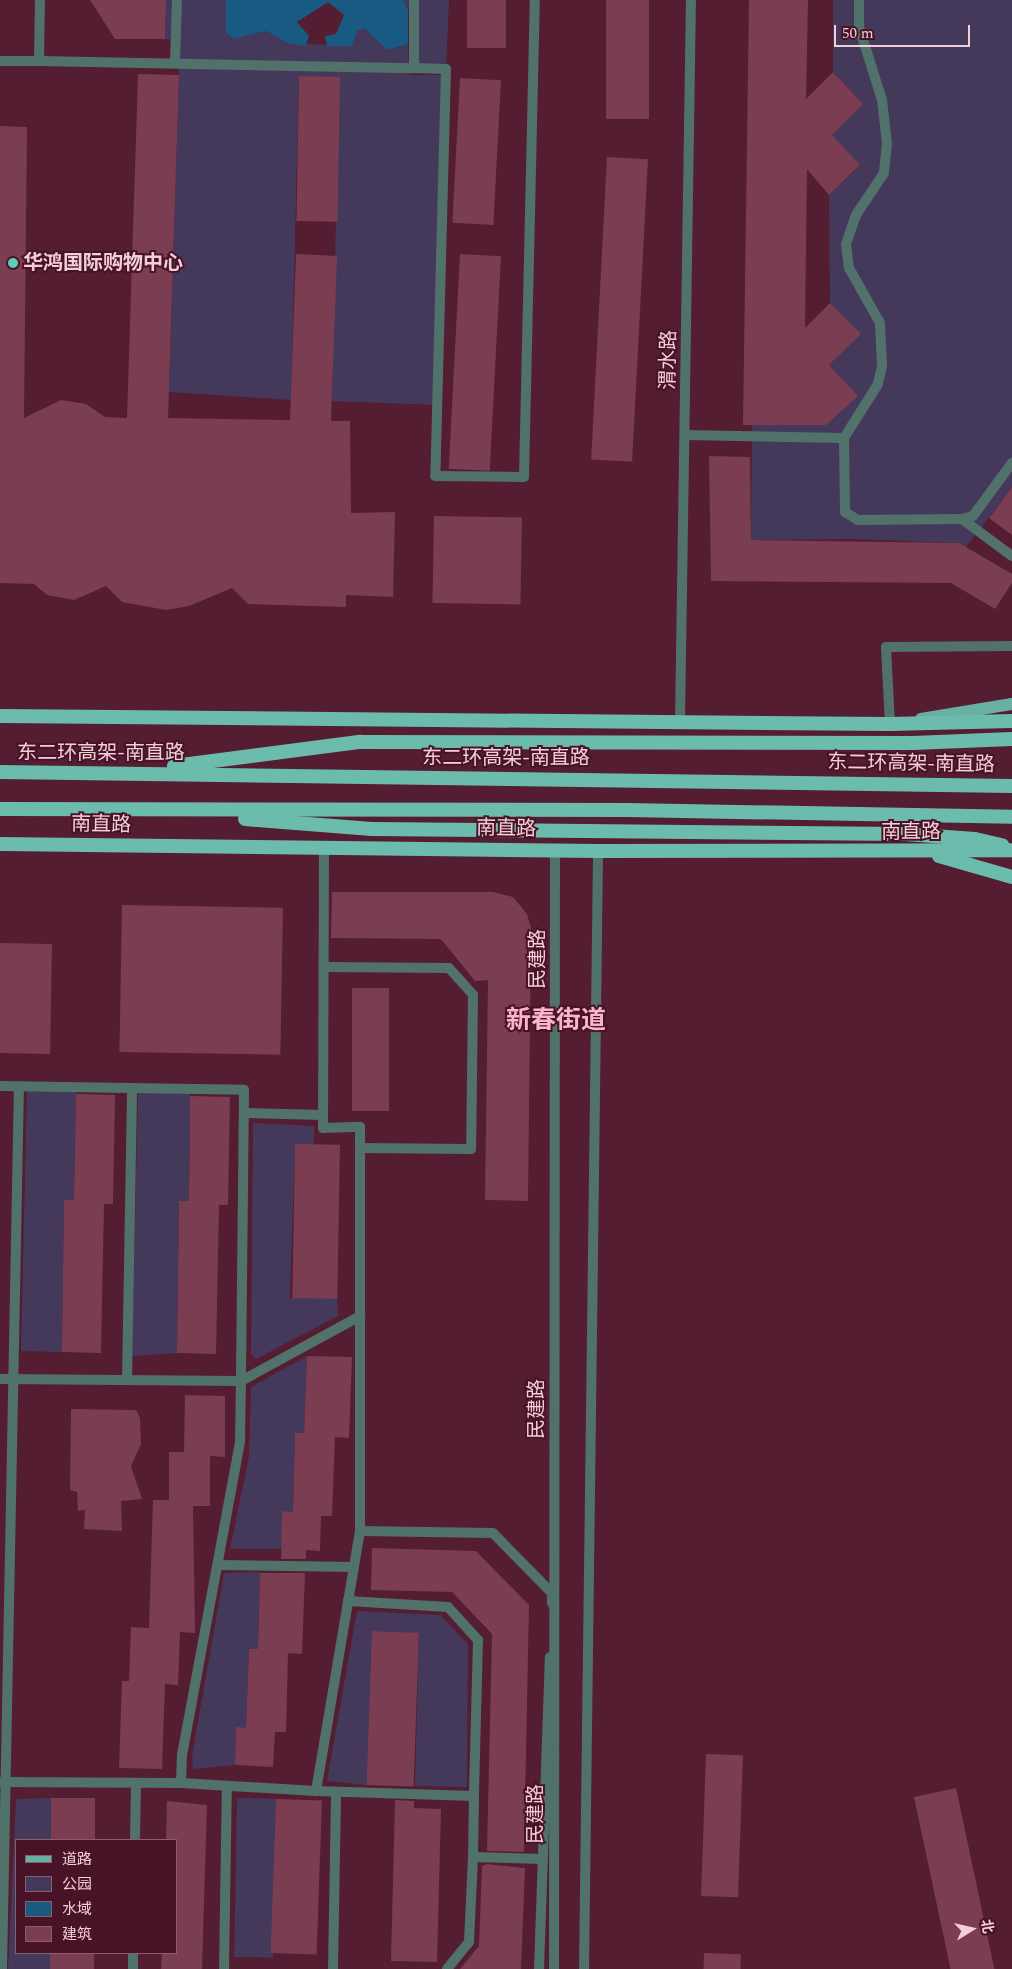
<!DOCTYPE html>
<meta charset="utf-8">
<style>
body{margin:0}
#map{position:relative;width:1012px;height:1969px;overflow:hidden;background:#541d31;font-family:Spectral,"Noto Sans SC",serif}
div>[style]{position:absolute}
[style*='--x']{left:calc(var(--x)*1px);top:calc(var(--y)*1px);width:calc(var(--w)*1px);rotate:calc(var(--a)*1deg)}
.green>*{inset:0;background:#45395b;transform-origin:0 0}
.water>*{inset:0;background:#185a81}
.building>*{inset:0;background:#7b3d52;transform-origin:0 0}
.service>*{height:10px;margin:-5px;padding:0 5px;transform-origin:5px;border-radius:5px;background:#50726b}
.minor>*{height:10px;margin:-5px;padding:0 5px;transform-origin:5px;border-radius:5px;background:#50726b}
.tertiary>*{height:10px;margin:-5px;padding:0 5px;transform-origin:5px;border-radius:5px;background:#50726b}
.primary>*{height:12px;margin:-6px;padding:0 6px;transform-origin:6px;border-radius:6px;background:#68b0a2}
.trunk>*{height:14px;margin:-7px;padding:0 7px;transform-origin:7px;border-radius:7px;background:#6cbcad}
.dots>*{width:14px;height:14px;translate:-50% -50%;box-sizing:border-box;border:2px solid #481227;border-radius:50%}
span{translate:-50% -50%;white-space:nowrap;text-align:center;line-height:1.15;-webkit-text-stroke:4px #481227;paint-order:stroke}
.poi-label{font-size:20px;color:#f2ced8;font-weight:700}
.left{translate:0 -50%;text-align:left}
.street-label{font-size:20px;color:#f2ced8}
.district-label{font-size:25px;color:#fbb5c9;font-weight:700}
.legend{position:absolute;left:15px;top:1839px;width:162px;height:115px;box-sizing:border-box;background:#481227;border:1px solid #8c5d6e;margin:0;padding:6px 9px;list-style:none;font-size:15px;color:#f2ced8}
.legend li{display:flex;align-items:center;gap:10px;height:25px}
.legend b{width:25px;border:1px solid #8c5d6e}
.north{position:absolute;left:947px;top:1904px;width:50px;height:50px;-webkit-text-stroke:4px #481227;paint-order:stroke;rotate:80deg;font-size:14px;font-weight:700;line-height:20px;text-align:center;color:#f2ced8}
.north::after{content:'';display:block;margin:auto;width:18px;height:22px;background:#f2ced8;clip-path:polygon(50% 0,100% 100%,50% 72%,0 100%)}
.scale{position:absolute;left:834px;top:25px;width:136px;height:22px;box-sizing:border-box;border:2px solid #f2ced8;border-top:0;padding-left:6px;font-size:15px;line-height:18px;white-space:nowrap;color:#f2ced8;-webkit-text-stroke:4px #481227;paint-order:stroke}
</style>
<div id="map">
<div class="green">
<i style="clip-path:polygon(166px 0,226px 0,226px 33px,234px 39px,266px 31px,288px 43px,352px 46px,357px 31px,364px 28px,387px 50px,408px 44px,409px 75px,446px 75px,437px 405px,332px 401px,339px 77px,299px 76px,291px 400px,169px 392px,179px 75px,176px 39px,165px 39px)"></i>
<i style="clip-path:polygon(403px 0,449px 0,446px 69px,414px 68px,414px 8px,408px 9px)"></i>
<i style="clip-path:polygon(833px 0,1012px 0,1012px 487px,966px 547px,959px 543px,853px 539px,751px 540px,752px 425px,826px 425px,857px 396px,829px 365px,860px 334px,830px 303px,829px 195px,860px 166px,832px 135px,863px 104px,833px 72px)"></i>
<i style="clip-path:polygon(27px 1091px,76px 1091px,74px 1200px,64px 1200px,62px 1352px,21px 1351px)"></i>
<i style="clip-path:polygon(138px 1092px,190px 1093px,189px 1201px,179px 1201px,177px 1353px,132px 1356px)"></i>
<i style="clip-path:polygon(253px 1123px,314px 1126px,314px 1145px,295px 1145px,290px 1298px,337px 1298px,338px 1316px,256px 1359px,251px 1354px)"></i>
<i style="clip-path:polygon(307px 1356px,304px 1433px,295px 1433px,293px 1512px,283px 1512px,281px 1549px,230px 1549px,249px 1456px,251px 1387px)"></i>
<i style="clip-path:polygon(260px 1572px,258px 1649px,249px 1649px,246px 1728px,236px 1728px,235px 1765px,193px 1769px,192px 1756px,224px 1573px)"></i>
<i style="clip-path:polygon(357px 1611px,440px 1615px,468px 1644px,467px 1787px,415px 1786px,419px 1633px,373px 1631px,368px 1785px,327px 1781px)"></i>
<i style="clip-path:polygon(51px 1798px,51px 1840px,16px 1840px,16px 1953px,50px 1953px,50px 1969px,8px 1969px,16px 1799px)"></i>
<i style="left:237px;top:1798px;width:39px;height:159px;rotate:1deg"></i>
</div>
<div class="water">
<i style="clip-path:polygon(226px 0,403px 0,408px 9px,408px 44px,387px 50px,364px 28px,357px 31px,352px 46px,327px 46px,325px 36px,336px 34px,344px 15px,328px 2px,297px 22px,309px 36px,306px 46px,288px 43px,266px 31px,234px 39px,226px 33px)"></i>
</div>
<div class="building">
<i style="clip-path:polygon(90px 0,166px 0,165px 39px,115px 39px)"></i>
<i style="left:467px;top:0;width:39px;height:48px"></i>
<i style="left:606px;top:0;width:43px;height:119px"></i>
<i style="clip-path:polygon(749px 0,808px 0,806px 99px,833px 72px,863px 104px,832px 135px,860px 165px,829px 195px,807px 169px,805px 328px,830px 303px,861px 334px,829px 365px,858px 396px,826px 425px,743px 425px)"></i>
<i style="clip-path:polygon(138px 74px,179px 75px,168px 418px,290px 420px,296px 254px,337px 256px,331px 421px,350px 421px,351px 513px,395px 512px,393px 597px,346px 595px,346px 607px,248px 604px,232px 588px,189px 606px,166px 610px,122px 602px,106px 586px,74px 600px,47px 595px,34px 584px,0 583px,0 126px,27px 127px,24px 418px,61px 400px,86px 404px,105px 417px,127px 418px)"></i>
<i style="left:299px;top:76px;width:41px;height:145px;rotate:1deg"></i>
<i style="left:460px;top:78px;width:41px;height:145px;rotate:3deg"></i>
<i style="left:607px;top:157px;width:41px;height:303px;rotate:3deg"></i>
<i style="left:460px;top:254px;width:41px;height:215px;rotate:3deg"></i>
<i style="clip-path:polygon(709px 456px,750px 457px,751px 540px,959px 543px,1012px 574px,1012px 583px,995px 609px,951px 583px,711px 581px)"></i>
<i style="clip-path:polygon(1012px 487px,1012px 535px,989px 518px)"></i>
<i style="left:434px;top:516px;width:88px;height:87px;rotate:1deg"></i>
<i style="clip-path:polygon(332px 892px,493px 892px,513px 897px,527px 914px,531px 928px,528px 1201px,485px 1200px,488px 980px,475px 981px,441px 939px,331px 938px)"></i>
<i style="left:122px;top:905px;width:161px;height:147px;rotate:1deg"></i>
<i style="left:0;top:943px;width:52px;height:110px;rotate:1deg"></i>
<i style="left:352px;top:988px;width:37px;height:123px"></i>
<i style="clip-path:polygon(76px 1094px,115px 1095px,113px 1204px,104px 1204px,101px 1353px,62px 1352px,64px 1200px,74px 1200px)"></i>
<i style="clip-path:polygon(190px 1096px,230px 1097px,228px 1205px,219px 1205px,216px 1354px,177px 1353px,179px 1201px,189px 1201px)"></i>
<i style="left:295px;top:1144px;width:45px;height:154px;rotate:1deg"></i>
<i style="clip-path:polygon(307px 1356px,352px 1357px,349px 1438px,335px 1437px,332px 1516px,321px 1516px,320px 1551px,306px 1550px,306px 1559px,281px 1559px,282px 1511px,293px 1512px,295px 1433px,304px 1433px)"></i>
<i style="clip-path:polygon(185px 1395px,225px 1396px,225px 1457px,210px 1456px,210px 1506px,193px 1506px,195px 1633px,180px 1632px,178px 1685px,165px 1684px,162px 1769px,119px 1768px,122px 1681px,129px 1681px,131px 1627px,149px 1628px,153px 1500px,169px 1500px,169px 1452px,184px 1452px)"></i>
<i style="clip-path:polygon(71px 1409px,136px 1410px,140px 1418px,141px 1444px,131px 1466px,142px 1499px,121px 1501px,122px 1531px,84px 1529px,85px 1510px,78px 1511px,77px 1492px,70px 1490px)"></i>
<i style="clip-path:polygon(372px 1548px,476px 1551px,529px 1605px,524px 1852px,487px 1851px,492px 1634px,452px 1592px,371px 1590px)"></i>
<i style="clip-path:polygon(260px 1573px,305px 1573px,302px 1654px,288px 1653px,286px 1732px,275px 1732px,273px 1767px,235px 1765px,236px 1727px,246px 1728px,249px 1649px,258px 1649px)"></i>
<i style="left:372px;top:1631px;width:47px;height:154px;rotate:2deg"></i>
<i style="left:706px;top:1754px;width:37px;height:142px;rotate:2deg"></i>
<i style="left:956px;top:1788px;width:185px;height:43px;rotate:78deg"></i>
<i style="left:51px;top:1798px;width:44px;height:42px"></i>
<i style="left:276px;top:1799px;width:46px;height:154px;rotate:2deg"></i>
<i style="clip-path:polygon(395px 1800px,414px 1801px,414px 1808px,441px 1809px,437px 1962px,391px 1961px)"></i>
<i style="clip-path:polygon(167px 1801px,207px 1805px,202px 1969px,161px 1969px,162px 1953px,176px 1953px,176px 1840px,166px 1840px)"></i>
<i style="clip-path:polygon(487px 1864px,525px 1868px,521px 1969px,460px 1969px,479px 1946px,482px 1866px)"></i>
<i style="left:50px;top:1953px;width:44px;height:16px"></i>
<i style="left:704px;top:1953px;width:37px;height:16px;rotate:2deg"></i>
</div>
<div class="service">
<i style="--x:524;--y:477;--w:477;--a:-88.7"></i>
<i style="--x:324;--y:847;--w:281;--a:90.2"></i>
<i style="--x:323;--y:1128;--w:37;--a:-2"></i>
<i style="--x:360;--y:1127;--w:404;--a:90"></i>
<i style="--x:360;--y:1531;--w:264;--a:99.6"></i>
<i style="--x:316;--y:1791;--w:135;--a:-176.6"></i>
<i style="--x:181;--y:1783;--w:28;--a:-88"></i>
<i style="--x:182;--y:1755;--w:318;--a:-79.5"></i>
<i style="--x:240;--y:1442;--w:61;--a:-89.1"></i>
<i style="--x:241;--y:1381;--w:136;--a:-28.6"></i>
<i style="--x:325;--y:967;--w:124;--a:0.5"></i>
<i style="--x:449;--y:968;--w:36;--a:48"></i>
<i style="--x:473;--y:995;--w:154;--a:90.7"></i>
<i style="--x:471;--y:1149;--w:111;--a:-179.5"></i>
<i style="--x:0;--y:1086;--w:244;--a:0.9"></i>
<i style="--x:244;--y:1090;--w:291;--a:90.6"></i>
<i style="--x:241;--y:1381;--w:241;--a:-179.5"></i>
<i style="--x:244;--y:1113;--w:79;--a:1.5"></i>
<i style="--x:127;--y:1380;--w:292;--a:-89"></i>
<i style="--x:360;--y:1531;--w:133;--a:0.9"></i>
<i style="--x:493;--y:1533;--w:84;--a:45.5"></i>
<i style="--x:552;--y:1593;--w:10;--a:90"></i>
<i style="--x:217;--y:1565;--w:137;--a:0.8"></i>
<i style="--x:348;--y:1601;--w:100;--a:3.4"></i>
<i style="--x:448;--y:1607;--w:45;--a:47.7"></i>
<i style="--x:478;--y:1640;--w:156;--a:91.5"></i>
<i style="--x:0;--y:1782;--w:181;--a:0.3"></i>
<i style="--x:316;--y:1791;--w:158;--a:1.8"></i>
<i style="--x:474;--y:1796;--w:61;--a:90.9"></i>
<i style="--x:473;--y:1857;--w:69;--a:1.7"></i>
<i style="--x:135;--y:1840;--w:57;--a:-89"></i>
<i style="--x:2;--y:1969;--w:883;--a:-88.9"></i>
<i style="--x:133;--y:1969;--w:16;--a:-90"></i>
<i style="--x:224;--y:1969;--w:183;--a:-89.1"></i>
<i style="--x:333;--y:1969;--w:177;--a:-89"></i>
<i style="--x:447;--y:1969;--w:35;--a:-51"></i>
<i style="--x:469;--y:1942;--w:85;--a:-87.3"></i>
<i style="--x:539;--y:1969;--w:312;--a:-88"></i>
</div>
<div class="minor">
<i style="--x:859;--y:0;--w:27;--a:90"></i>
<i style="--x:859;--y:27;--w:77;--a:72.5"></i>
<i style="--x:882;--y:100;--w:43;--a:83.4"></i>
<i style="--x:887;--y:143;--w:30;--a:96"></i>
<i style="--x:884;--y:173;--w:50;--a:123.7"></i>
<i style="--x:856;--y:215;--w:31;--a:109"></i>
<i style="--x:846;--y:244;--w:24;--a:83"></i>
<i style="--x:849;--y:268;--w:63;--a:60.6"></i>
<i style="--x:880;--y:323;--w:43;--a:87.3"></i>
<i style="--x:882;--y:366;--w:18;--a:103"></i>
<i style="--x:878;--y:384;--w:64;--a:122.2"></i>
<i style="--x:844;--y:438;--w:74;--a:89.2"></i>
<i style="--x:845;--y:512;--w:15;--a:32"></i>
<i style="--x:858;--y:520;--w:104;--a:-0.6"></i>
<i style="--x:962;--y:519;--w:11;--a:-15"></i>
<i style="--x:973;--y:516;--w:66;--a:-53.7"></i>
<i style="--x:0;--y:61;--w:39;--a:0"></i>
<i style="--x:39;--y:61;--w:61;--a:-89.1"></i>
<i style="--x:39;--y:61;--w:375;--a:1.1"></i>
<i style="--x:414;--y:68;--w:68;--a:-90"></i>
<i style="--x:175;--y:62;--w:62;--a:-88.2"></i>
<i style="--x:414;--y:68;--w:32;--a:2"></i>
<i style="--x:446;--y:69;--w:407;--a:91.5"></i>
<i style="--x:435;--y:476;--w:89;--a:0.6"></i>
<i style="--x:685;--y:435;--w:159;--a:1.1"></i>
<i style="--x:962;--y:519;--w:62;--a:36.5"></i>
<i style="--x:890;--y:724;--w:77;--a:-93"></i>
<i style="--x:886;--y:647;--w:126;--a:-0.5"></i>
</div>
<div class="tertiary">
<i style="--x:680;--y:721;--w:721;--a:-89.13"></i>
<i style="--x:554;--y:1969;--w:1119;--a:-89.95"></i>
<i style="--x:584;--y:1969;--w:1118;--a:-89.28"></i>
</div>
<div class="primary">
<i style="--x:921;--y:719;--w:92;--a:-9.4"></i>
</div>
<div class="trunk">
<i style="--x:0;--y:716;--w:890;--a:0.52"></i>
<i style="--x:890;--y:724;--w:122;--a:-1.4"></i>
<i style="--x:174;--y:766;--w:188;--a:-7.4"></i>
<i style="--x:360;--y:742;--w:553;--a:0.1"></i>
<i style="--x:913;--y:743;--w:99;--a:-2.3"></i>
<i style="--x:0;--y:772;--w:1012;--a:0.79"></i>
<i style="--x:0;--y:809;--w:627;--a:0.09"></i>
<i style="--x:627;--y:810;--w:385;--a:1"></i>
<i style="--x:245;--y:819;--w:127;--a:4.5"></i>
<i style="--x:372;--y:829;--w:533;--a:0.54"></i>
<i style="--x:905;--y:834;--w:70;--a:4.1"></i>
<i style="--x:975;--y:839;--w:28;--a:13"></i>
<i style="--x:0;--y:844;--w:598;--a:0.67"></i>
<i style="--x:598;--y:851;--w:414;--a:-0.1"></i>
<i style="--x:939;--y:856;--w:76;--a:16"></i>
</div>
<div class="dots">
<i style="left:13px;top:263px;background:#5cceba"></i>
</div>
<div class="poi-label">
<span class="left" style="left:23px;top:263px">华鸿国际购物中心</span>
</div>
<div class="street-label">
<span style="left:669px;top:360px;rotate:-89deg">渭水路</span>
<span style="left:101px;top:753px">东二环高架-南直路</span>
<span style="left:506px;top:758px">东二环高架-南直路</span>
<span style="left:911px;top:764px;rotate:1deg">东二环高架-南直路</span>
<span style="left:101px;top:825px;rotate:1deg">南直路</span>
<span style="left:506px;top:829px;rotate:1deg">南直路</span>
<span style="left:911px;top:832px">南直路</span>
<span style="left:538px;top:959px;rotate:-90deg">民建路</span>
<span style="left:537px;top:1409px;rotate:-90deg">民建路</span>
<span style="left:536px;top:1814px;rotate:-90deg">民建路</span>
</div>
<div class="district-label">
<span style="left:556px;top:1021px">新春街道</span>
</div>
<ul class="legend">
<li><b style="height:6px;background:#68b0a2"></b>道路</li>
<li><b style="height:14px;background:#45395b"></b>公园</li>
<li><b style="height:14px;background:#185a81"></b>水域</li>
<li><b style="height:14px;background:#7b3d52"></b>建筑</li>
</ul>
<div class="north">北</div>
<div class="scale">50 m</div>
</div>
